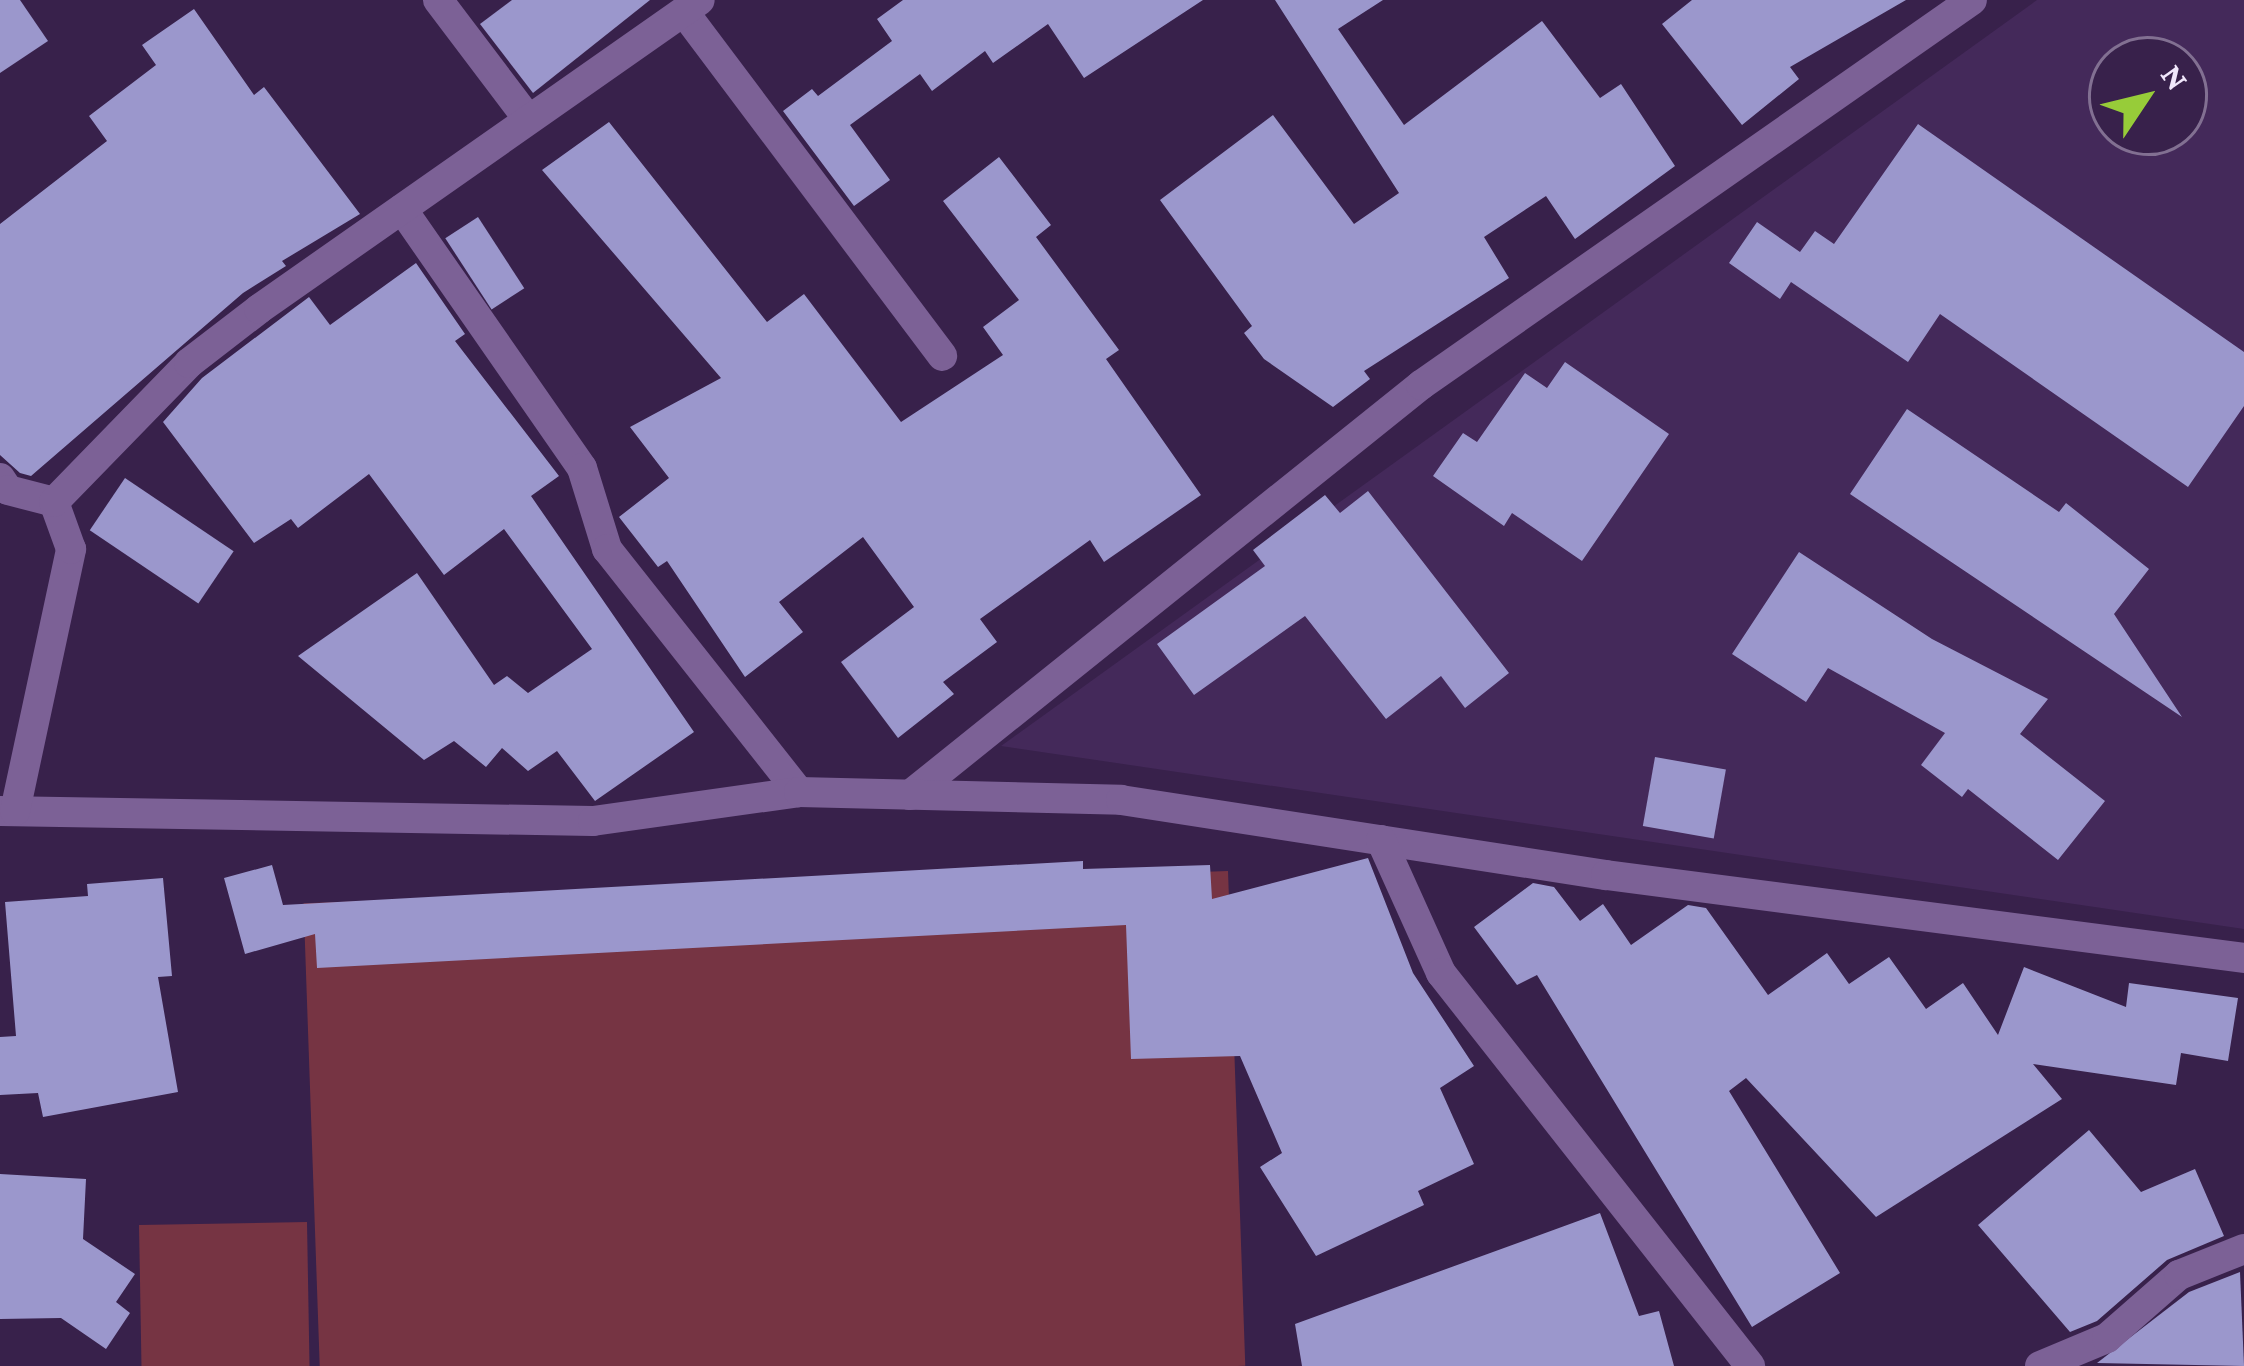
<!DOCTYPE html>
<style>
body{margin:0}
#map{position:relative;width:2244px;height:1366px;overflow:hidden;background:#38214b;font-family:"Crimson Pro",serif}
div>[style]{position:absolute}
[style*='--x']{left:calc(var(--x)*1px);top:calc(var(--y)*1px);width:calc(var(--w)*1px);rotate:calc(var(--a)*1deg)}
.built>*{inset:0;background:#44295a}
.green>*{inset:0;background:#763443;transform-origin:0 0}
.building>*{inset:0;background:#9b97cc;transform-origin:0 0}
.minor>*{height:30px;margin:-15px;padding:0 15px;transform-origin:15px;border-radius:15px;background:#7c6196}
span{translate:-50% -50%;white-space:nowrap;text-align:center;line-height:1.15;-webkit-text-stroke:12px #38214b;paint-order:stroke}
.north{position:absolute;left:2088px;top:36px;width:120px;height:120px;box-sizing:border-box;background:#38214b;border:3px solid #827092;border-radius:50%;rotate:55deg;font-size:33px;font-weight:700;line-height:48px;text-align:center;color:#f1e7fc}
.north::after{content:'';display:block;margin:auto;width:42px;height:54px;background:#97cc39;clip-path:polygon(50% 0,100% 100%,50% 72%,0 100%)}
</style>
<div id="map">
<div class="built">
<i style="clip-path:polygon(evenodd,2037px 0,2244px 0,2244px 929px,1001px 746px,2037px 0,2112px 60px,2184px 60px,2184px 132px,2112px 132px,2112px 60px)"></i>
</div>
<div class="green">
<i style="left:1228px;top:871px;width:495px;height:925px;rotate:88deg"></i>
<i style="left:307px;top:1222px;width:144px;height:168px;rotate:89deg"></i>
</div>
<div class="building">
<i style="clip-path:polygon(0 0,20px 0,48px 41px,0 73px)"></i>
<i style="clip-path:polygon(512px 0,650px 0,533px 93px,480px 24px)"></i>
<i style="clip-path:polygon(903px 0,1203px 0,1084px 78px,1048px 24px,993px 63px,985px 51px,932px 91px,920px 74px,850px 125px,890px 180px,854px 206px,783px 111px,812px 89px,818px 96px,892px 41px,877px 19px)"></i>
<i style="clip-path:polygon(1275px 0,1383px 0,1338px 29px,1404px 125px,1542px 21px,1600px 98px,1621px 84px,1675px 166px,1575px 239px,1546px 196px,1484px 237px,1509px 278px,1364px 371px,1370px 379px,1333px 407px,1264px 359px,1244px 333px,1252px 326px,1160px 200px,1273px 115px,1354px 224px,1399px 193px)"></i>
<i style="clip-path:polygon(1692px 0,1906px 0,1790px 67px,1799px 79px,1742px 125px,1662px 24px)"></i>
<i style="clip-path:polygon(194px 9px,254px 95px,264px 87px,360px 214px,282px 261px,286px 266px,243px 293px,31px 476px,20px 473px,0 455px,0 224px,107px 141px,89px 116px,156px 65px,142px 45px)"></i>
<i style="clip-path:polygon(609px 122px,767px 322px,804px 294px,901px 422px,1003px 355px,983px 327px,1019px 300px,943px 201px,999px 157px,1051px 225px,1036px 237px,1119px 350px,1106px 359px,1201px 495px,1104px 562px,1090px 540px,980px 619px,997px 642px,943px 682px,954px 694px,898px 738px,841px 662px,914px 607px,863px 537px,779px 602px,803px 632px,745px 677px,667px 561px,658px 567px,619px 517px,669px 478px,630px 427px,721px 378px,542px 170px)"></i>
<i style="clip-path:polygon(1918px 124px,2244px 352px,2244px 406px,2188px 487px,1940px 314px,1908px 362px,1791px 282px,1780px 299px,1729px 263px,1757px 222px,1800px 252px,1815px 231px,1834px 244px)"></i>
<i style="left:478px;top:217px;width:85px;height:39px;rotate:57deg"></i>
<i style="clip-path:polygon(416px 263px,465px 334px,455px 341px,559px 476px,531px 496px,694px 732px,595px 801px,557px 751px,528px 771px,502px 748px,486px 767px,454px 741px,424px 760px,298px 656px,417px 573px,494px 685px,507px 676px,528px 693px,592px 649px,504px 529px,444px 575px,369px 474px,298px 528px,291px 519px,254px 543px,163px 422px,202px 378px,309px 297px,330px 325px)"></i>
<i style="clip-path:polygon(1565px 362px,1669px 434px,1582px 561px,1512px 513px,1504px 526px,1433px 476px,1463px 433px,1477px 442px,1525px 373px,1547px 388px)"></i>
<i style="clip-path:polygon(1907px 409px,2059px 512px,2066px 503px,2149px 569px,2114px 614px,2182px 717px,1850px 494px)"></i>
<i style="left:125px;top:478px;width:131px;height:63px;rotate:34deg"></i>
<i style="clip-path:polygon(1368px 491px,1509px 673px,1465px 708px,1441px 676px,1386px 719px,1305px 616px,1194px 695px,1157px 644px,1265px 566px,1253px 550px,1325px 495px,1340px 513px)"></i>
<i style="clip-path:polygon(1799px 552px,1932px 639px,2048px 699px,2020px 734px,2105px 801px,2058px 860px,1968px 789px,1962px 797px,1921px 765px,1945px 733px,1828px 668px,1806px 702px,1732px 654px)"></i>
<i style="left:1655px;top:757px;width:72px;height:70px;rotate:10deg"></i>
<i style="clip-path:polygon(1368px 858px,1413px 973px,1474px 1066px,1440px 1088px,1474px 1164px,1418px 1191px,1424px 1205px,1316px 1256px,1260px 1167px,1282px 1153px,1240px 1056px,1131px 1059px,1126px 925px,317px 968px,315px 934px,245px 954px,224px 878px,272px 865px,283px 905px,1083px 861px,1083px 869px,1210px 865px,1212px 899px)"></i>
<i style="clip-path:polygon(163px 878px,172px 976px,158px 977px,178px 1092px,43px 1117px,38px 1093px,0 1095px,0 1037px,16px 1036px,5px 902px,88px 896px,87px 884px)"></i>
<i style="clip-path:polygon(1533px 883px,1554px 887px,1580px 921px,1603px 904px,1631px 945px,1688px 905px,1706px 908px,1768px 995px,1827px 953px,1849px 984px,1889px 957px,1926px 1009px,1963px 983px,1998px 1035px,2024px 967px,2126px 1007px,2129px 983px,2238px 998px,2228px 1061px,2181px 1053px,2176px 1085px,2033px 1064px,2062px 1099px,1876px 1217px,1746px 1078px,1729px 1091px,1840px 1273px,1752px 1327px,1537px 975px,1517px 985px,1474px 927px)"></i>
<i style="clip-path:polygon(2089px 1130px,2141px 1192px,2195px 1169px,2224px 1236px,2167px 1260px,2097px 1321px,2070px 1332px,1978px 1225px)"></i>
<i style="clip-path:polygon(0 1174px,86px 1179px,83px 1239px,135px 1274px,116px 1302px,130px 1313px,106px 1349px,61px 1318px,0 1319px)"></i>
<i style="clip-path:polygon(1600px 1213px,1639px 1316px,1659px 1311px,1674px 1366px,1302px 1366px,1295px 1324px)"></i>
<i style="clip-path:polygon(2240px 1272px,2244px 1366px,2097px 1363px,2189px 1292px)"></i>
</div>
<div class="minor">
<i style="--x:438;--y:0;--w:149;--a:52.9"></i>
<i style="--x:684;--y:12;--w:430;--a:53.1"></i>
<i style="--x:402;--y:209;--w:315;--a:55.2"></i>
<i style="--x:582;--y:468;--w:85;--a:72.8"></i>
<i style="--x:607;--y:549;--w:310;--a:51.7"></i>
<i style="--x:0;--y:478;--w:14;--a:56"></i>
<i style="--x:8;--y:490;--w:48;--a:14.6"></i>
<i style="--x:910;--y:795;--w:655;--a:-38.74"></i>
<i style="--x:1421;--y:385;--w:672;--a:-34.94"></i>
<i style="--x:0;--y:811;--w:593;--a:0.97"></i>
<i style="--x:593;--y:821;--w:208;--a:-8"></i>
<i style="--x:799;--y:792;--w:322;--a:1.4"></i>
<i style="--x:1121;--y:800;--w:491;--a:8.8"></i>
<i style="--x:1606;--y:875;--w:643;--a:7.41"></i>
<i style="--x:15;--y:811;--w:268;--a:-77.9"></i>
<i style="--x:71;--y:549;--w:50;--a:-109.9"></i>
<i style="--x:54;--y:502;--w:194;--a:-45.8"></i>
<i style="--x:189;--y:363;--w:88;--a:-37.6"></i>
<i style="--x:259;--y:309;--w:538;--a:-35.02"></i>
<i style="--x:1381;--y:840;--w:146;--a:65.7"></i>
<i style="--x:1441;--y:973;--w:500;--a:51.8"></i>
<i style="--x:2040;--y:1366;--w:73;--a:-22.7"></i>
<i style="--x:2107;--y:1338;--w:96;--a:-41.2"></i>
<i style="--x:2179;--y:1275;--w:70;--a:-21.8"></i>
</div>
<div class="north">N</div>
</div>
